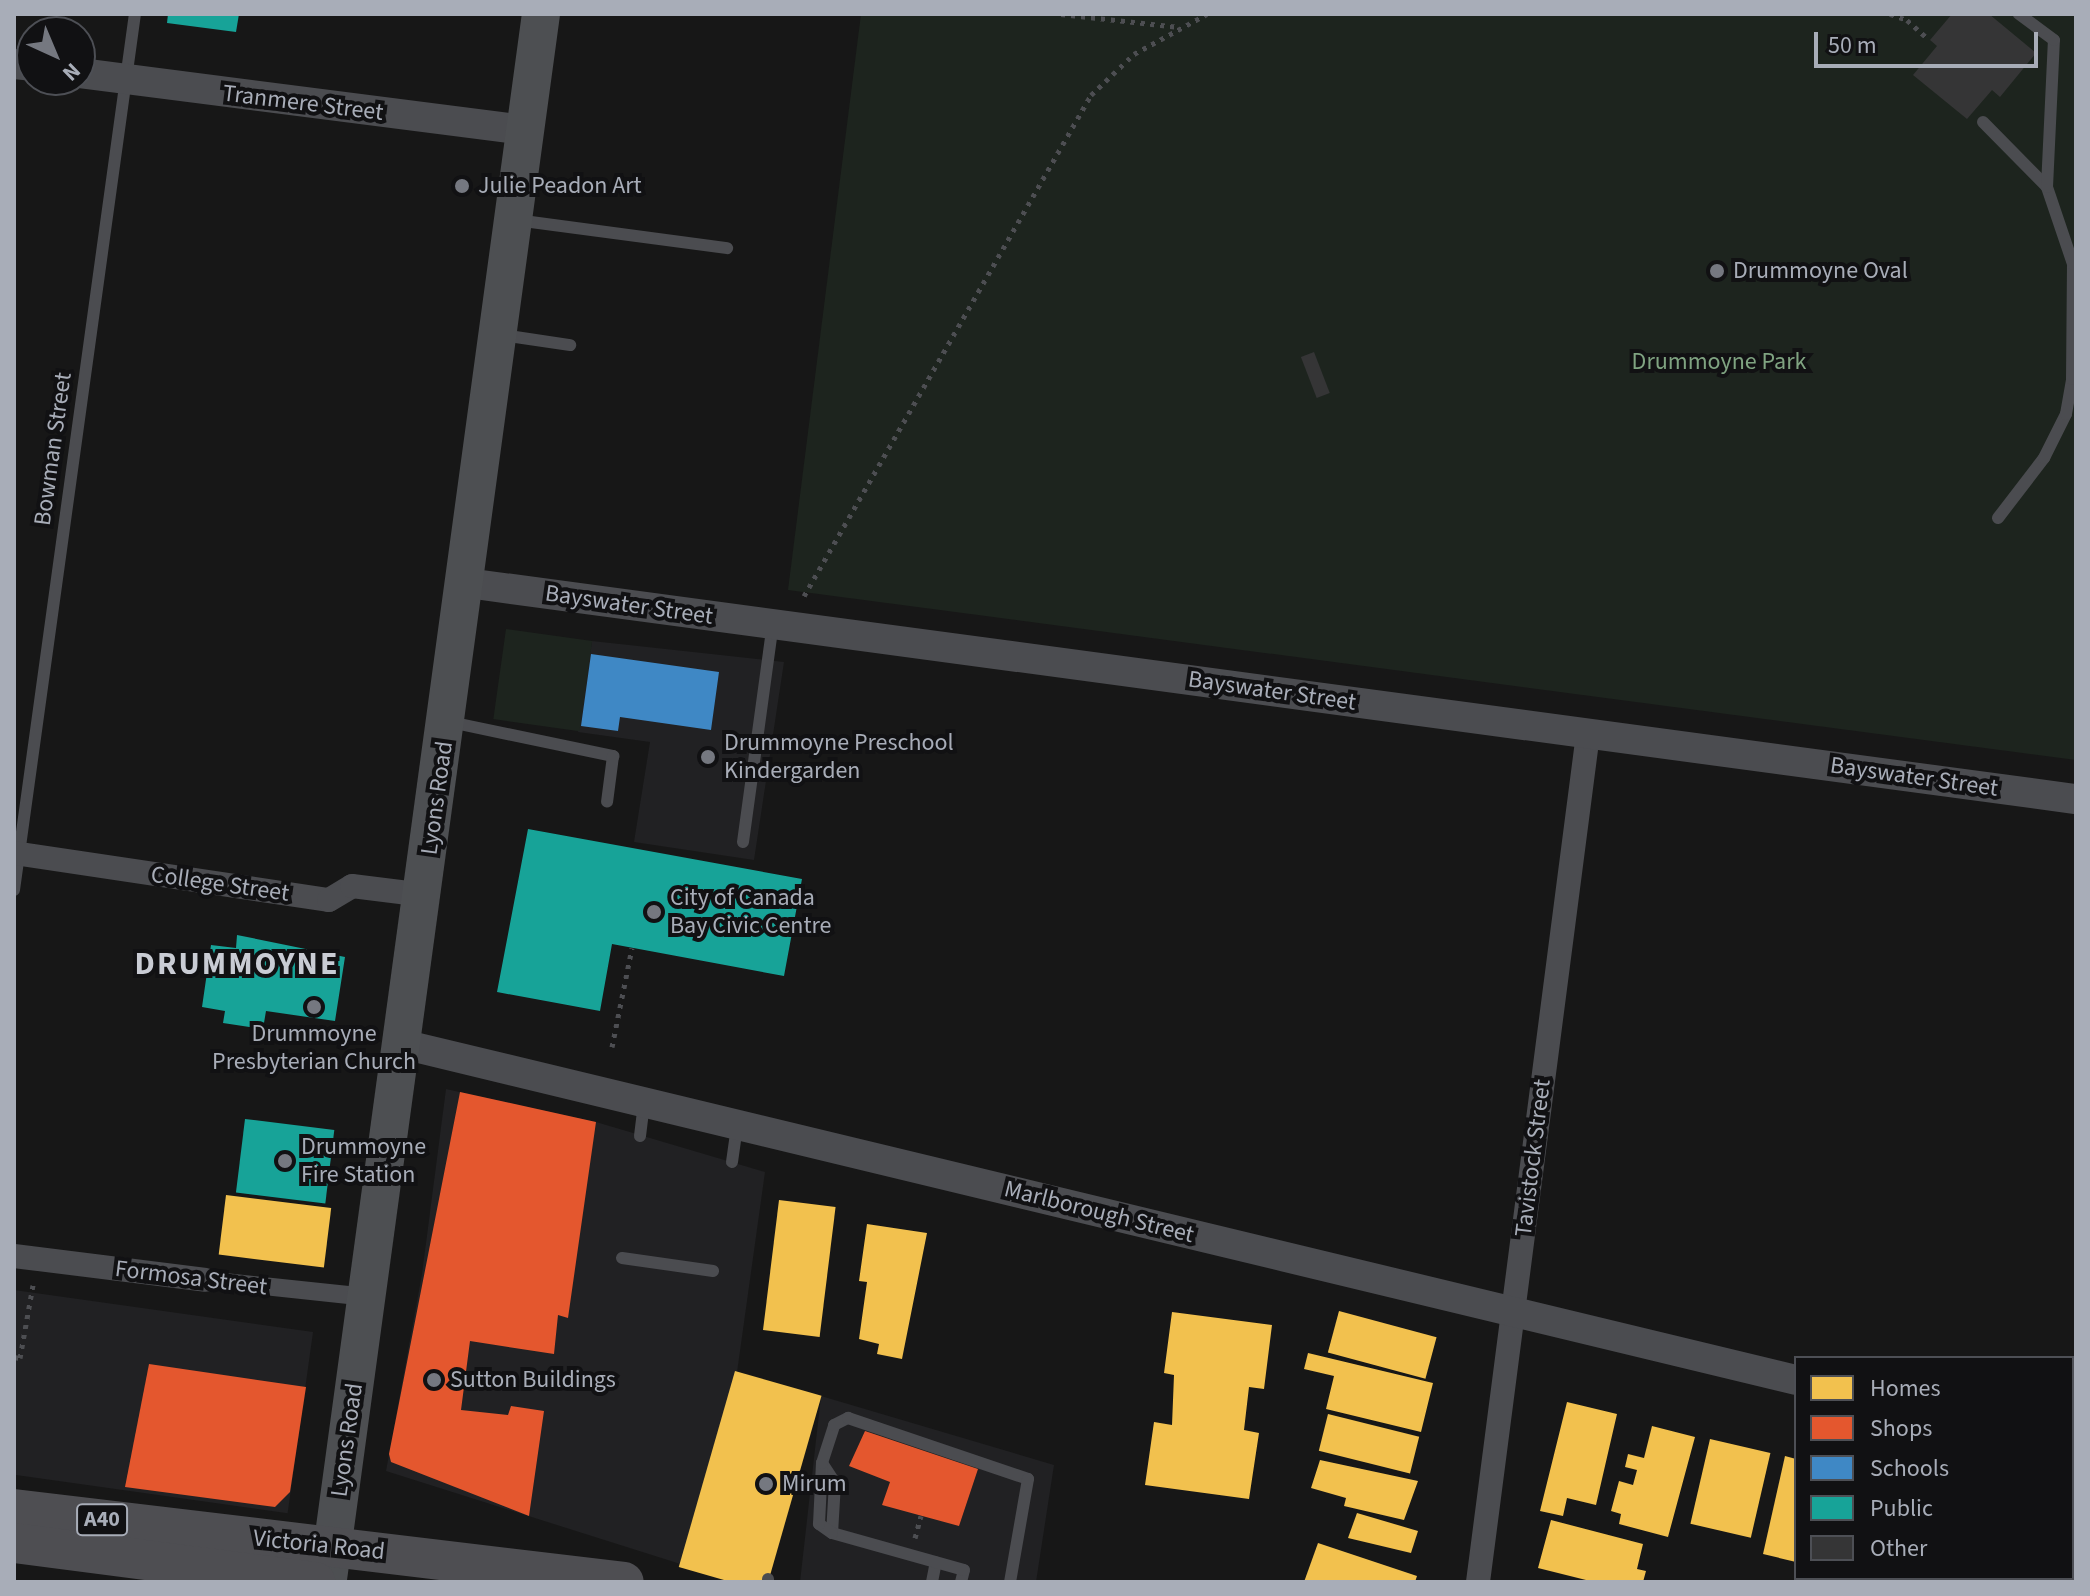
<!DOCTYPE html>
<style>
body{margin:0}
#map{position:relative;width:2090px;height:1596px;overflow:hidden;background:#171717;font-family:"Source Sans 3",sans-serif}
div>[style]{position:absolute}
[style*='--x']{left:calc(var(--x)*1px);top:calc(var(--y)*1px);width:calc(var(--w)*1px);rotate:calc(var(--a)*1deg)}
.built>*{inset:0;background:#212123;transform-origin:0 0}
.green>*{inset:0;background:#1d241e;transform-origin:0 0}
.homes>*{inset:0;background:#f2c14e;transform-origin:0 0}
.shops>*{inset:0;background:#e4572e}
.schools>*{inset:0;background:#3f88c5}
.public>*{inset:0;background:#17a398;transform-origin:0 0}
.building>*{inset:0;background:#353536;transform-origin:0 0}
.path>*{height:5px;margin-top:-2.5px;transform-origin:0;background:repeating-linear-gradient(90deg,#4d4e52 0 4px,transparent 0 10px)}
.service>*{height:12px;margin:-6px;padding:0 6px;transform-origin:6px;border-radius:6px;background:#4b4c50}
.pedestrian>*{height:18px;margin:-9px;padding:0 9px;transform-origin:9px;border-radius:9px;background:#4b4c50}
.minor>*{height:24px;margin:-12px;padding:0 12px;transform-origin:12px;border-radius:12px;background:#4b4c50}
.tertiary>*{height:30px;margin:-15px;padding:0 15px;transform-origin:15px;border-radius:15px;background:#4b4c50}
.primary>*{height:38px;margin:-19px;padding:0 19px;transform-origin:19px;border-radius:19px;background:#4d4f52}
.trunk>*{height:40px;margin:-20px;padding:0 20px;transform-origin:20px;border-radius:20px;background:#4e4e52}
.dots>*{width:22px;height:22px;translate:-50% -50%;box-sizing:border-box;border:4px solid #111113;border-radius:50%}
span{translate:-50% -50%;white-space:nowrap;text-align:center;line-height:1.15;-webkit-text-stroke:8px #111113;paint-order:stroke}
.shield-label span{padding:2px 6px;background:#111113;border:2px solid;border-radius:6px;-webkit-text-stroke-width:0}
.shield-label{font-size:22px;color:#a8adb8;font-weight:700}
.street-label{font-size:24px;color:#a8adb8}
.poi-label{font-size:24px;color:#a8adb8}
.left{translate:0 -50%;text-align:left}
.park-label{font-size:24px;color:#7fa381}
.district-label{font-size:32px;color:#c9ccd4;font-weight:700;letter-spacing:2px}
.frame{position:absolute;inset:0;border:16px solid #a8adb8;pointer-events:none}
.legend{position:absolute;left:1794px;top:1356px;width:280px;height:224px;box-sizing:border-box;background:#111113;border:2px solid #4d4f55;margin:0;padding:10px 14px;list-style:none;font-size:24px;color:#a8adb8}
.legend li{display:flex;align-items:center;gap:16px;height:40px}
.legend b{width:40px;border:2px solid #4d4f55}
.north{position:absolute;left:16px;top:16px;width:80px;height:80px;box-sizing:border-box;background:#111113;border:2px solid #4d4f55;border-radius:50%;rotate:136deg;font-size:22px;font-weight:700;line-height:32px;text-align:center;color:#a8adb8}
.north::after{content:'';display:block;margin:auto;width:28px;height:36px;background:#757880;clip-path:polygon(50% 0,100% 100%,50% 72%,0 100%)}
.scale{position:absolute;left:1814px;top:32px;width:224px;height:36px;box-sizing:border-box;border:4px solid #a8adb8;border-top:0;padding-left:10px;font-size:24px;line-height:28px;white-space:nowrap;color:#a8adb8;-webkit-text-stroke:6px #111113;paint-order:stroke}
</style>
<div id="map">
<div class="built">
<i style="clip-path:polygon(592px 641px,784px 662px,754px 860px,634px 842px,650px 742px,578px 732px)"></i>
<i style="clip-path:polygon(446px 1089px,596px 1122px,765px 1172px,709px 1573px,386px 1471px,422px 1274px)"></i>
<i style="left:14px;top:1290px;width:302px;height:183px;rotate:8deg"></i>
<i style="clip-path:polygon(821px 1396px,1054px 1465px,1036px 1582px,800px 1582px)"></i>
</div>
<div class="green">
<i style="clip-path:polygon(861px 14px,2076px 14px,2076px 760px,788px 590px)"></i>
<i style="left:506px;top:629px;width:87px;height:91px;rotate:8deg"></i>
</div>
<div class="homes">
<i style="left:226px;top:1195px;width:106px;height:60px;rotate:7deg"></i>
<i style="left:779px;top:1200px;width:57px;height:131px;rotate:7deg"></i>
<i style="clip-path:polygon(867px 1224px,927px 1233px,902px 1359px,877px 1354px,879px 1344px,859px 1339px,867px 1282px,859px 1281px)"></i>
<i style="left:1339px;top:1311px;width:101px;height:43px;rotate:15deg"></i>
<i style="clip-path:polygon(1172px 1312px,1272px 1325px,1264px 1389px,1249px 1387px,1244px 1430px,1259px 1433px,1249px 1499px,1145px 1485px,1154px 1422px,1172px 1425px,1174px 1375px,1164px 1373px)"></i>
<i style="clip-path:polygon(1308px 1353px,1433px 1383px,1421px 1432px,1326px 1409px,1334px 1376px,1304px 1369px)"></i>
<i style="left:735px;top:1371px;width:90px;height:204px;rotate:16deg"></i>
<i style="clip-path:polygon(1567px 1402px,1617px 1414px,1596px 1505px,1567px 1498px,1563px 1516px,1540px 1511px)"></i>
<i style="left:1328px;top:1414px;width:94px;height:38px;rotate:14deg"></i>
<i style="clip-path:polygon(1652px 1426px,1695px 1437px,1668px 1537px,1619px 1524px,1621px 1514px,1611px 1511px,1619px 1481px,1633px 1485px,1637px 1470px,1625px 1467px,1628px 1454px,1644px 1458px)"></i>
<i style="left:1710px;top:1439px;width:62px;height:87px;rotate:13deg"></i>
<i style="clip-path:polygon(1785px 1456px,1796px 1459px,1796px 1562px,1763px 1554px)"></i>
<i style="clip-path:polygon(1320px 1460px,1418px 1481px,1404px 1520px,1344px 1506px,1346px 1498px,1311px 1488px)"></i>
<i style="clip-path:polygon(1357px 1513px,1418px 1531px,1411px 1553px,1348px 1538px)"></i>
<i style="clip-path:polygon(1551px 1520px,1643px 1544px,1637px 1569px,1646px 1571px,1643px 1582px,1594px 1582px,1538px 1568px)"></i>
<i style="clip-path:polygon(2072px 1532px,2076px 1582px,2054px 1582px,2072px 1578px)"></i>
<i style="clip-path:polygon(1318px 1543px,1417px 1576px,1415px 1582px,1304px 1582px)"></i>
<i style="clip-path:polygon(1820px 1578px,1865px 1578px,1819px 1582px)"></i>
</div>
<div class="shops">
<i style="clip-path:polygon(460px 1092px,596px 1122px,568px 1318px,558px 1315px,554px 1354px,470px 1341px,461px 1410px,508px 1415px,511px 1406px,544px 1411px,529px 1516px,391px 1462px,389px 1454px)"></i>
<i style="clip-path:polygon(149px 1364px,306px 1387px,290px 1492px,275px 1507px,125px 1487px)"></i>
<i style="clip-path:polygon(865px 1431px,978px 1469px,959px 1526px,882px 1505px,890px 1482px,849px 1466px)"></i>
</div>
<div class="schools">
<i style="clip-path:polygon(591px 654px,719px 672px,711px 730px,620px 717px,618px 731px,581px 726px)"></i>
</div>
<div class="public">
<i style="clip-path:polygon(168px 14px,239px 14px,236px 32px,167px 23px)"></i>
<i style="clip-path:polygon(528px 829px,802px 879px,784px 976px,612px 944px,600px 1011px,497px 992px)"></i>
<i style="clip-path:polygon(237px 935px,345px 957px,335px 1021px,266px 1011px,263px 1029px,223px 1023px,225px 1011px,202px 1007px,211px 945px,236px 948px)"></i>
<i style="left:245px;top:1119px;width:90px;height:74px;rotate:7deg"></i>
</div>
<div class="building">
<i style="clip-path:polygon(1952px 14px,1989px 14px,2036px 53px,2000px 97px,1992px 90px,1967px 119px,1913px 75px,1937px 46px,1930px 40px)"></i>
<i style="left:1314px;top:352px;width:44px;height:14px;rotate:69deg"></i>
</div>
<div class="path">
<i style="--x:1061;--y:14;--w:119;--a:6.3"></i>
<i style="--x:1890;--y:14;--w:18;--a:19"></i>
<i style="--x:1907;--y:20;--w:25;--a:42"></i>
<i style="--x:804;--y:596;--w:577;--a:-60.19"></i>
<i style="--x:1091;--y:95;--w:59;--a:-43.6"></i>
<i style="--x:1134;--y:54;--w:83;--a:-28.7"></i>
<i style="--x:612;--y:1047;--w:101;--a:-78.6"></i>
<i style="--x:14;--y:1357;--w:6;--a:9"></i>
<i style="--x:20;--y:1358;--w:74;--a:-79.9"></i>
<i style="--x:915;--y:1538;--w:23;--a:-75"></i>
</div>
<div class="service">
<i style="--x:1983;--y:122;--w:91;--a:45.4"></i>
<i style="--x:516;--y:220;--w:213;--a:7.6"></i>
<i style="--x:502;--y:335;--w:69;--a:8.4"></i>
<i style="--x:1998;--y:518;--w:76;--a:-52.5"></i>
<i style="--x:2044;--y:458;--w:49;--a:-63.4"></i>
<i style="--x:2066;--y:414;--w:36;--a:-80"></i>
<i style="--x:2072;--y:379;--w:115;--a:-89.5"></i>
<i style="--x:2073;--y:264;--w:81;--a:-108.7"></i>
<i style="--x:2047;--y:187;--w:147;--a:-87.3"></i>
<i style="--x:2054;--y:40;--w:44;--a:-143.4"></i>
<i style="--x:450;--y:722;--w:167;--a:11.8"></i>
<i style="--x:613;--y:756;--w:46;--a:97.4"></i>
<i style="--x:743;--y:842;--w:220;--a:-82.2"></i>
<i style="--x:14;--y:890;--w:884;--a:-82.14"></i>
<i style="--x:640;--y:1136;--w:33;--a:-83"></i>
<i style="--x:732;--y:1162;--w:37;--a:-82"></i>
<i style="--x:622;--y:1258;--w:92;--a:8.1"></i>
<i style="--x:822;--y:1463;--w:24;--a:57"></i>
<i style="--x:835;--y:1483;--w:50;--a:93.4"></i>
<i style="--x:768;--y:1582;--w:3;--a:-90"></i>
<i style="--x:932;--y:1582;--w:20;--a:-79"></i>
<i style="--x:961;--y:1582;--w:12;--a:-76"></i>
<i style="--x:964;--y:1570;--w:137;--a:-164.3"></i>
<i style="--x:832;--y:1533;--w:16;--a:-145"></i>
<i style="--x:819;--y:1524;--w:61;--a:-87.2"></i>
<i style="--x:822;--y:1463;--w:40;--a:-72"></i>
<i style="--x:834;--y:1425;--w:16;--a:-27"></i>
<i style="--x:848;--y:1418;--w:190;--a:18.7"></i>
<i style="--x:1028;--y:1479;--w:105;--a:99.9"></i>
</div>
<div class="pedestrian">
<i style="--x:206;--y:1280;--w:162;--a:6"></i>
</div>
<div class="minor">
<i style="--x:14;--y:853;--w:318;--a:8.5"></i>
<i style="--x:329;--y:900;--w:27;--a:-31"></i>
<i style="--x:352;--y:886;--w:73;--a:7.1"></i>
<i style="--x:14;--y:1256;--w:193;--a:7.1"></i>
<i style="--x:1478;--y:1582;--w:855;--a:-82.61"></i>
</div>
<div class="tertiary">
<i style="--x:14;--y:64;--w:18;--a:6"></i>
<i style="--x:80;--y:73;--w:449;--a:7.3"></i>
<i style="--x:467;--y:583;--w:1623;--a:7.65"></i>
<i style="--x:402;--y:1044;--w:1434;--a:13.55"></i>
<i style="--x:2072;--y:1446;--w:4;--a:14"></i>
</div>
<div class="primary">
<i style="--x:328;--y:1579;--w:1579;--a:-82.25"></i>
</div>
<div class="trunk">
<i style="--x:14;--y:1509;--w:614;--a:6.82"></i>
<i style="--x:14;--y:1543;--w:304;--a:7.4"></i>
</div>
<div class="dots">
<i style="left:462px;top:186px;background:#757880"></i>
<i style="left:1717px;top:271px;background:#757880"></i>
<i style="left:708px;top:757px;background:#757880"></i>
<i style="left:654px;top:912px;background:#757880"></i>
<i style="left:314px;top:1007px;background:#757880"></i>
<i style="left:285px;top:1161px;background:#757880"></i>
<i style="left:434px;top:1380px;background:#757880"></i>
<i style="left:766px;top:1484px;background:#757880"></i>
</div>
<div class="shield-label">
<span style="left:102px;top:1520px">A40</span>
</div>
<div class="street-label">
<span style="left:303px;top:103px;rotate:7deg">Tranmere Street</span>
<span style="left:53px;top:449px;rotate:-82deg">Bowman Street</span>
<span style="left:629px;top:605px;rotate:8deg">Bayswater Street</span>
<span style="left:1272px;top:691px;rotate:8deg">Bayswater Street</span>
<span style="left:1914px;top:777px;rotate:8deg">Bayswater Street</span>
<span style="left:437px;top:798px;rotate:-82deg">Lyons Road</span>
<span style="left:220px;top:884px;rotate:8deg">College Street</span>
<span style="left:1533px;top:1158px;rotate:-83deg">Tavistock Street</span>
<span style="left:1099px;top:1212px;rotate:14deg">Marlborough Street</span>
<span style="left:191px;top:1278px;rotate:7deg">Formosa Street</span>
<span style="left:347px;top:1440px;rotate:-82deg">Lyons Road</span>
<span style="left:319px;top:1545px;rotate:6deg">Victoria Road</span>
</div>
<div class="poi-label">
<span class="left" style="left:478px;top:186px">Julie Peadon Art</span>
<span class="left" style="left:1733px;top:271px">Drummoyne Oval</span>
<span class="left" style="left:724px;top:757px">Drummoyne Preschool<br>Kindergarden</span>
<span class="left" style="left:670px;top:912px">City of Canada<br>Bay Civic Centre</span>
<span style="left:314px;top:1048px">Drummoyne<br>Presbyterian Church</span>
<span class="left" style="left:301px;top:1161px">Drummoyne<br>Fire Station</span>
<span class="left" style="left:450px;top:1380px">Sutton Buildings</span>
<span class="left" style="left:782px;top:1484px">Mirum</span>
</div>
<div class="park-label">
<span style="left:1719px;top:362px">Drummoyne Park</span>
</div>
<div class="district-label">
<span style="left:237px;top:964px">DRUMMOYNE</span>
</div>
<div class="frame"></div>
<ul class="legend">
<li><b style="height:22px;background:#f2c14e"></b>Homes</li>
<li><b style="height:22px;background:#e4572e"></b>Shops</li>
<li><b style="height:22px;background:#3f88c5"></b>Schools</li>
<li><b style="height:22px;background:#17a398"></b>Public</li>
<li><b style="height:22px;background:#353536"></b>Other</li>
</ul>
<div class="north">N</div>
<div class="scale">50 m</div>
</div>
